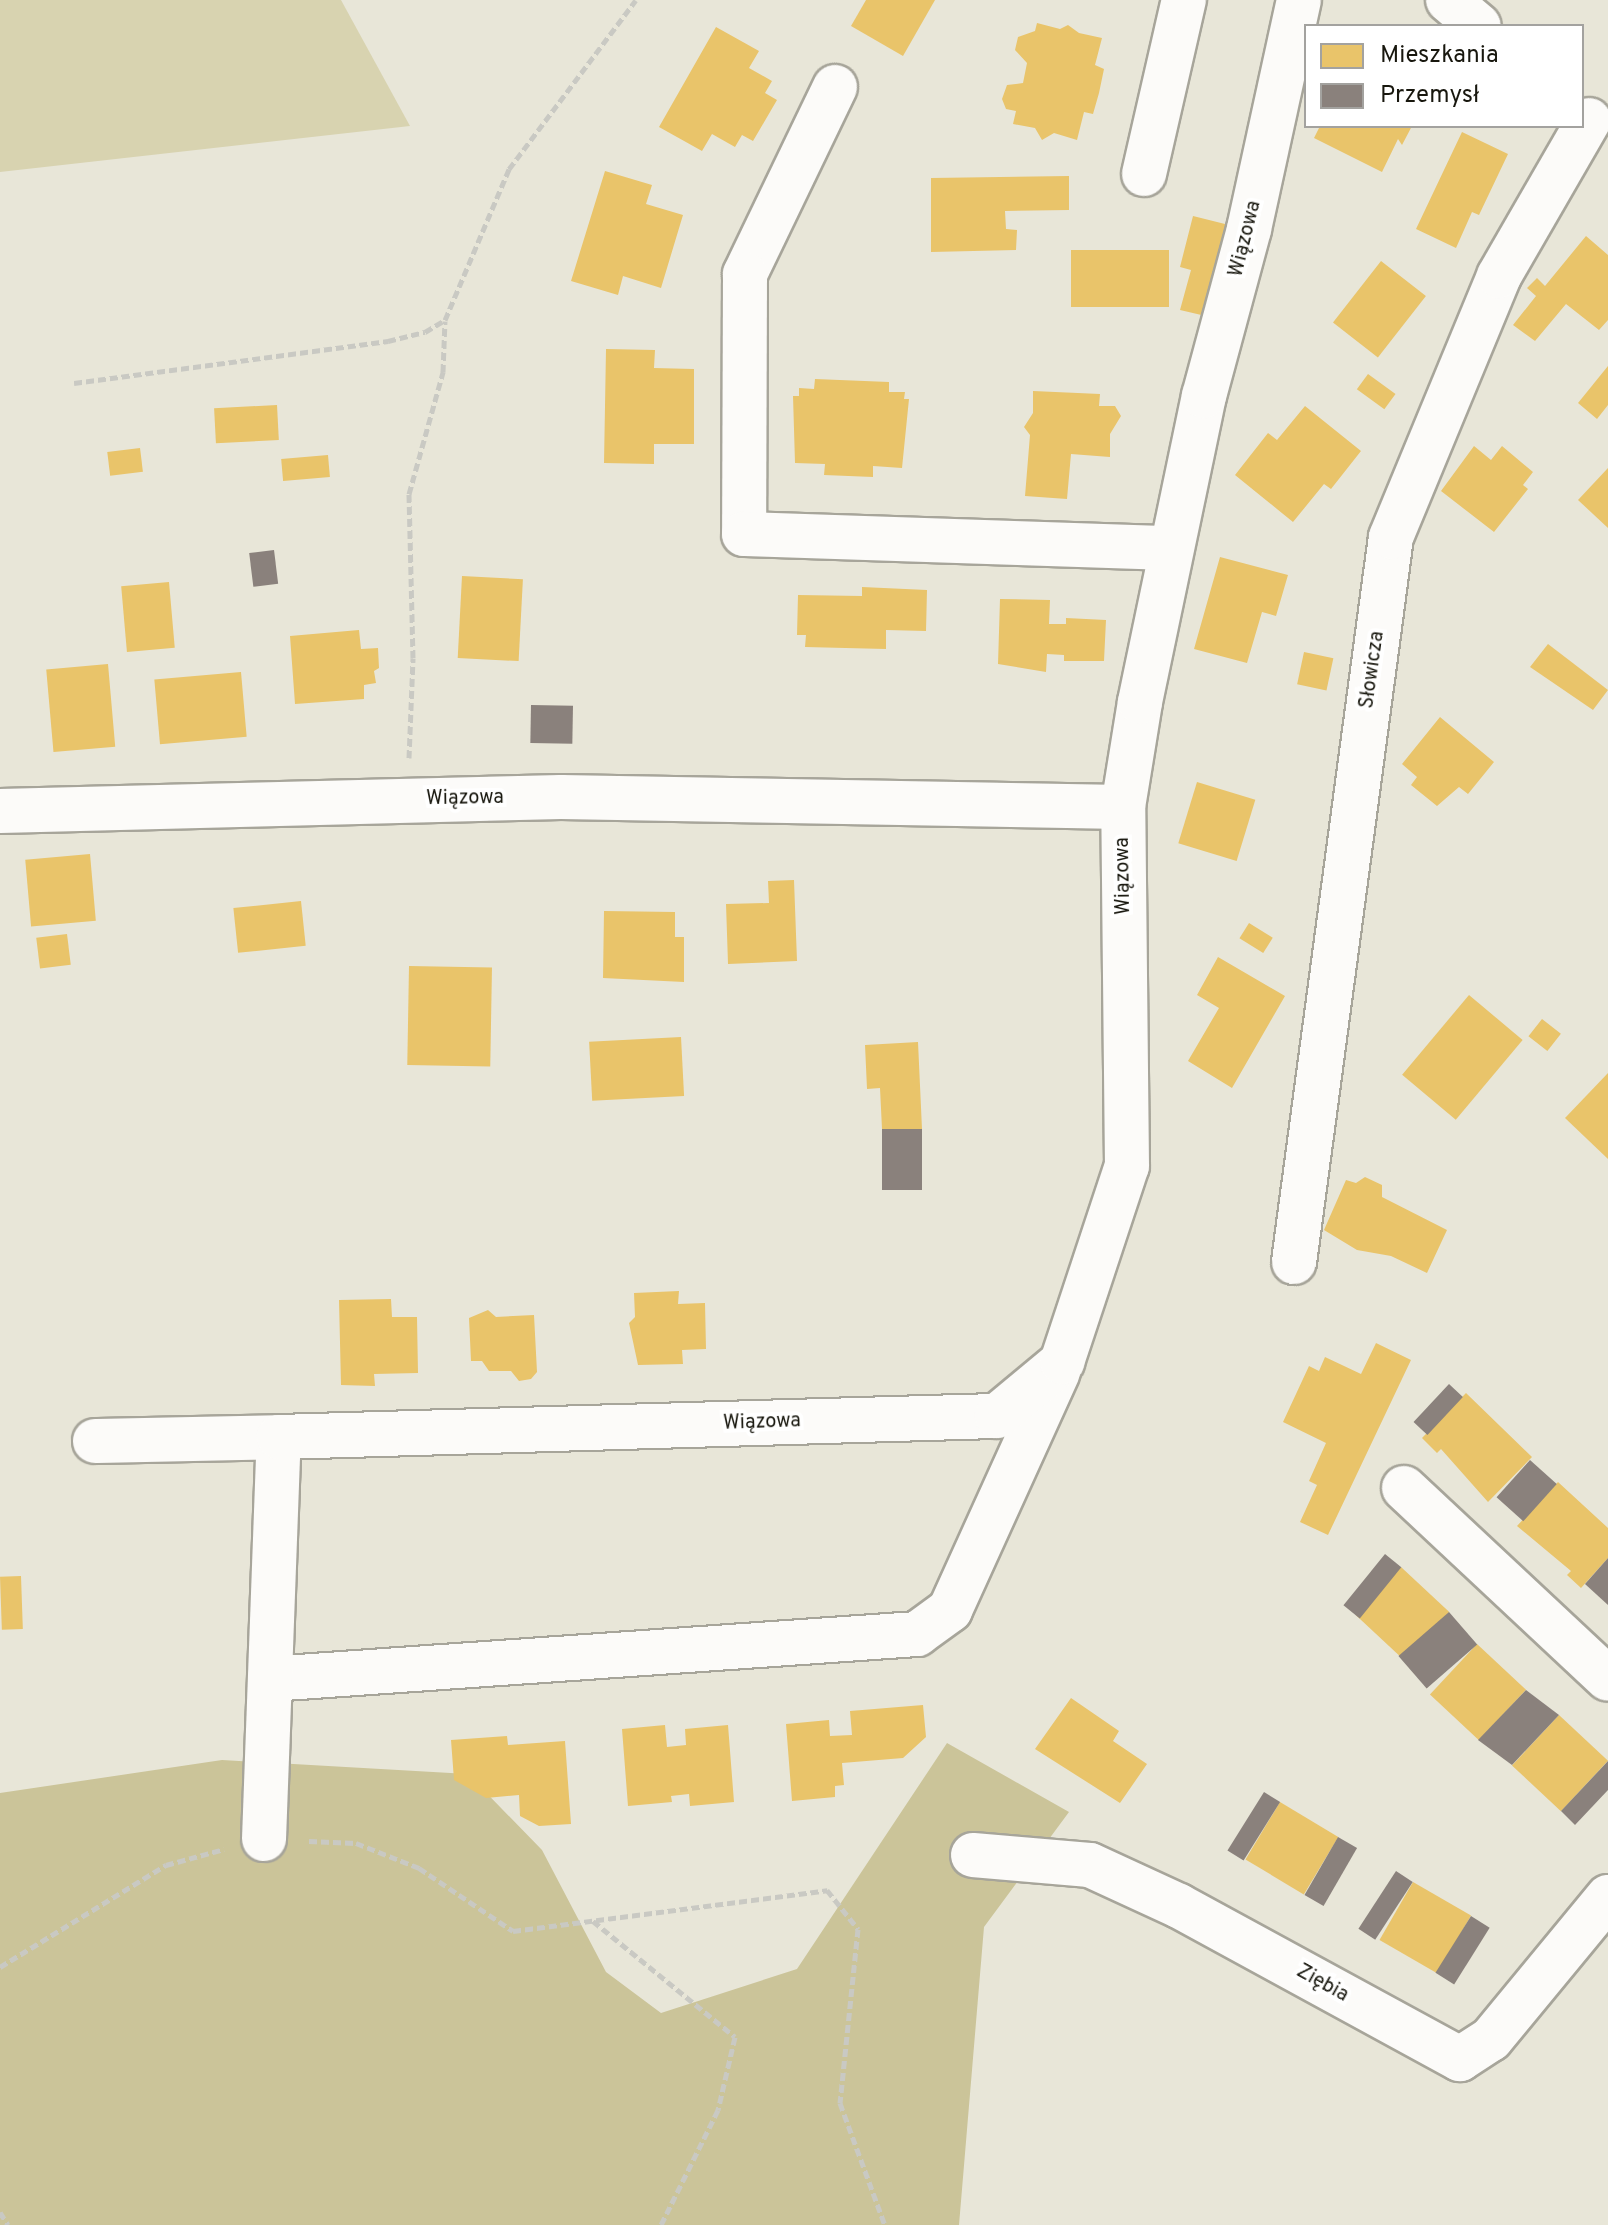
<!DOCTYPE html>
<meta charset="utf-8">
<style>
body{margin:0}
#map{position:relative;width:1608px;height:2225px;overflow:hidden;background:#e8e6d8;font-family:Overpass,sans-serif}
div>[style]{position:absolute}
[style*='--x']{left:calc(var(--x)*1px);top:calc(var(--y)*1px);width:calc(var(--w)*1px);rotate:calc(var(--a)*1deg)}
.green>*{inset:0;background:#d8d3b0}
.forest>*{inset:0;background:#cbc499}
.homes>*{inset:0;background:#e9c46a;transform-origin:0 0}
.industry>*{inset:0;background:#8a817c;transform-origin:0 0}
.path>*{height:5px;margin-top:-2.5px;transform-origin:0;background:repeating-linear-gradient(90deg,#c9c9c3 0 8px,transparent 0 12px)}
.roads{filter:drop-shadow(2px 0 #a7a59a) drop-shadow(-2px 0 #a7a59a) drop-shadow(0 2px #a7a59a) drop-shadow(0 -2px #a7a59a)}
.minor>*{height:44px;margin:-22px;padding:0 22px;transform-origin:22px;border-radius:22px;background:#fcfbf9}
span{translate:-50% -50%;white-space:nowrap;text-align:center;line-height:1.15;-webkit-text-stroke:8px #fff;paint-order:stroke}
.street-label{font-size:20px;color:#18170e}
.legend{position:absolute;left:1304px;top:24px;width:280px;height:104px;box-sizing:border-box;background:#fff;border:2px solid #a3a29f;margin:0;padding:10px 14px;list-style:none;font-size:24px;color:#18170e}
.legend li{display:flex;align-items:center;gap:16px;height:40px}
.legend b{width:40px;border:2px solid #a3a29f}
</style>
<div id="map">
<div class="green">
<i style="clip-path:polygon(0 0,341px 0,410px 126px,0 172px)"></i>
</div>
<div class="forest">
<i style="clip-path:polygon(947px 1743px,1069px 1812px,984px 1927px,959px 2225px,0 2225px,0 1793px,222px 1760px,468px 1774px,542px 1850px,606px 1972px,661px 2013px,797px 1969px)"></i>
</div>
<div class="homes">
<i style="clip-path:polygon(866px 0,935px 0,903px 56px,851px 26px)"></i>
<i style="clip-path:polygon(1037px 23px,1060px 29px,1068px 25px,1079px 33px,1102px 38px,1095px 65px,1104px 69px,1099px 93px,1093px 114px,1084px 112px,1077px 140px,1054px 133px,1042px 140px,1035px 128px,1013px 124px,1016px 111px,1006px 109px,1002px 99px,1007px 85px,1023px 83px,1027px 63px,1015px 50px,1018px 37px,1035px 31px)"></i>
<i style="clip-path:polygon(716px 27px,759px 51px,749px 68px,772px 81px,765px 93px,777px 100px,753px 141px,742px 135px,735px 147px,712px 134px,702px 151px,659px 127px)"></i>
<i style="clip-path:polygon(1320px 126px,1412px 126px,1402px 145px,1398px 139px,1382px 172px,1314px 138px)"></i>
<i style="clip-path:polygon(1462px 132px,1508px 154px,1479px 215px,1472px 212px,1456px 248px,1416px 229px)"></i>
<i style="clip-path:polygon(605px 171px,652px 185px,646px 204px,683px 215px,661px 288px,623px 276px,618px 295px,571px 281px)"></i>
<i style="clip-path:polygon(1069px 176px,1069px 210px,1005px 211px,1006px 229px,1017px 230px,1016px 250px,931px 252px,931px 178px)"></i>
<i style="clip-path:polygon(1193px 216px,1233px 226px,1210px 317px,1180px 310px,1191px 270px,1180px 267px)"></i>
<i style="clip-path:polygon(1586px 236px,1608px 255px,1608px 320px,1599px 330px,1566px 304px,1535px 341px,1513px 325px,1536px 296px,1527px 288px,1537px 278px,1545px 286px)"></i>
<i style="left:1071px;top:250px;width:98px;height:57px"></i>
<i style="left:1381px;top:261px;width:57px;height:78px;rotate:38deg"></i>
<i style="clip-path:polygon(606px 349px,655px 350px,654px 368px,694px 369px,694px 444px,654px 444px,654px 464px,604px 463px)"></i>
<i style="clip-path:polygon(1608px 366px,1608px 405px,1597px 419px,1578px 403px)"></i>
<i style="left:1368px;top:374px;width:34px;height:19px;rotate:36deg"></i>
<i style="clip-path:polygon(815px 379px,889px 382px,889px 392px,905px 392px,904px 399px,909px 399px,902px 468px,873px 466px,873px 477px,824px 475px,825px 464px,795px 463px,793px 396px,799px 396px,799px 388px,814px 389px)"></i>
<i style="clip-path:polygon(1033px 391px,1100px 394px,1099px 406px,1115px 406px,1121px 416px,1110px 434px,1110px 457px,1071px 454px,1067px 499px,1025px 496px,1030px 435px,1024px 427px,1033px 413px)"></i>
<i style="left:277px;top:405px;width:35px;height:63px;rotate:87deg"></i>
<i style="clip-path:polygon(1305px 406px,1361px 451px,1331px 489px,1324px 484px,1293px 522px,1235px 475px,1268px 433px,1277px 440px)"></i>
<i style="clip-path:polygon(1474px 446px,1491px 460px,1502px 446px,1533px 472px,1523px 485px,1528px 489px,1494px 532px,1441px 491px)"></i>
<i style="left:140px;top:448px;width:24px;height:33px;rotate:83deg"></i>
<i style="left:328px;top:455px;width:22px;height:47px;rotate:85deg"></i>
<i style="clip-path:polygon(1608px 468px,1608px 528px,1578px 500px)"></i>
<i style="clip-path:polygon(1220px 557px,1288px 575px,1276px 616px,1262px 612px,1247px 663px,1194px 649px)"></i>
<i style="left:462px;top:576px;width:61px;height:82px;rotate:3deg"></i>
<i style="left:169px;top:582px;width:66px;height:48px;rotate:85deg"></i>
<i style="clip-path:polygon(862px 587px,927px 590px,926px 631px,886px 630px,886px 649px,805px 647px,806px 635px,797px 635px,798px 595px,862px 596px)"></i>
<i style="clip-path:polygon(1000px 599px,1050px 600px,1049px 624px,1066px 624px,1066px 618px,1106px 620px,1104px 661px,1064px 661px,1064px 655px,1047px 654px,1046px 672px,998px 664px)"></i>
<i style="clip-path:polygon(359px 630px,361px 649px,378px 648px,379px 668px,374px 671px,376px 683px,364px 685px,364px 699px,295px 704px,290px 636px)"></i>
<i style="clip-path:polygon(1548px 644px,1608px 690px,1593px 710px,1530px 667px)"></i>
<i style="left:1304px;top:652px;width:30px;height:33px;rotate:12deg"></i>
<i style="left:108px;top:664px;width:83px;height:62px;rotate:85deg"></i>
<i style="left:241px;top:672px;width:65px;height:87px;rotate:85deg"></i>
<i style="clip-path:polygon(1440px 717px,1494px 762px,1468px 794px,1459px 787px,1437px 806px,1411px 785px,1417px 777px,1402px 764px)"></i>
<i style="left:1197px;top:782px;width:61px;height:64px;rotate:17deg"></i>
<i style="left:90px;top:854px;width:67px;height:65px;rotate:85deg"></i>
<i style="clip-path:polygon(794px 880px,797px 961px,728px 964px,726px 904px,769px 903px,768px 881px)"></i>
<i style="left:301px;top:901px;width:45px;height:68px;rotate:84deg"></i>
<i style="clip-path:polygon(604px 911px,675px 912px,675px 937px,684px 937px,684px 982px,603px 978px)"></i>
<i style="left:1249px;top:923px;width:28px;height:18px;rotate:32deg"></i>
<i style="left:67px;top:934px;width:31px;height:31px;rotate:83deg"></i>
<i style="clip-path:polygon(1218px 957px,1285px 996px,1232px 1088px,1188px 1061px,1219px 1008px,1197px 995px)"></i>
<i style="left:409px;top:966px;width:83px;height:99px;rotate:1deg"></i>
<i style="left:1469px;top:995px;width:70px;height:104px;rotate:40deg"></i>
<i style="left:1542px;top:1019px;width:24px;height:22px;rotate:38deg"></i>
<i style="left:681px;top:1037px;width:59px;height:92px;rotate:87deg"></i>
<i style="clip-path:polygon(918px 1042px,922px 1129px,882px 1129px,880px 1088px,867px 1089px,865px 1045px)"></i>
<i style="clip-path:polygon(1608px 1073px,1608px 1159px,1565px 1118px)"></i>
<i style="clip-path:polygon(1365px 1177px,1382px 1185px,1382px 1197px,1447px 1230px,1427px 1273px,1391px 1256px,1357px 1250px,1324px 1230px,1346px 1180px,1356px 1183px)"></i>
<i style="clip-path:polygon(679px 1291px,678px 1304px,705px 1303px,706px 1349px,682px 1350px,683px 1364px,638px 1365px,629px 1323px,635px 1317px,634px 1293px)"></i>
<i style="clip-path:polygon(391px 1299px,392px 1317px,417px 1317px,418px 1373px,374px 1374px,375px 1386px,341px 1385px,339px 1300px)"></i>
<i style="clip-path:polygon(488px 1310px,496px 1317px,534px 1315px,537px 1372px,531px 1379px,519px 1381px,511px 1371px,489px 1371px,482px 1361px,471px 1361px,469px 1318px)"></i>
<i style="clip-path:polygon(1376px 1343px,1411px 1360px,1328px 1535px,1300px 1522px,1317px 1485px,1309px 1481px,1326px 1443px,1283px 1422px,1309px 1366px,1319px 1371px,1325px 1357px,1361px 1374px)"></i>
<i style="clip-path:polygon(1466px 1393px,1532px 1457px,1488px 1502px,1441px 1449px,1437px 1453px,1422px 1438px)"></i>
<i style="clip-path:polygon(1558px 1482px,1608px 1528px,1608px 1558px,1581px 1588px,1567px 1575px,1571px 1571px,1517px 1526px)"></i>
<i style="left:1401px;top:1567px;width:66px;height:66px;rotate:43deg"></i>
<i style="left:21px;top:1576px;width:53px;height:21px;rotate:88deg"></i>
<i style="left:1477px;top:1644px;width:67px;height:69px;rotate:43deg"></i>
<i style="clip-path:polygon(1071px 1698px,1119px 1731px,1113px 1741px,1147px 1764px,1120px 1803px,1035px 1749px)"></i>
<i style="clip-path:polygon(923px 1705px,926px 1737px,903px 1758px,842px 1763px,844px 1785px,835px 1786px,835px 1797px,792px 1801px,786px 1724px,829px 1720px,830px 1736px,852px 1735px,850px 1711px)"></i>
<i style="left:1559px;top:1715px;width:67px;height:69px;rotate:43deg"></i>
<i style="clip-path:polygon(665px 1725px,667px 1747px,686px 1745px,685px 1729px,728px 1725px,734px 1802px,690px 1806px,689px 1794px,671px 1796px,672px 1802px,628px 1806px,622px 1729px)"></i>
<i style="clip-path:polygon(507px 1736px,508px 1745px,565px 1741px,571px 1824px,539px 1826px,520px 1816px,519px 1795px,486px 1798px,454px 1780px,451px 1740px)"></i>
<i style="left:1280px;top:1802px;width:68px;height:67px;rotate:31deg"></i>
<i style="left:1413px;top:1882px;width:67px;height:67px;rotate:30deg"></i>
</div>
<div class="industry">
<i style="left:274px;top:550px;width:34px;height:25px;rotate:83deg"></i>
<i style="left:531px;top:705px;width:42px;height:38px;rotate:1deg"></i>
<i style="left:882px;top:1129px;width:40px;height:61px"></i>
<i style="left:1449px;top:1384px;width:19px;height:52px;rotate:43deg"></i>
<i style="left:1530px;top:1460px;width:36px;height:50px;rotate:42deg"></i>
<i style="left:1385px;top:1554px;width:21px;height:66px;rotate:39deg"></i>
<i style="clip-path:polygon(1608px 1558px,1608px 1605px,1585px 1584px)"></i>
<i style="left:1449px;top:1612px;width:43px;height:67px;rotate:49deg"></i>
<i style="clip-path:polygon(1526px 1690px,1559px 1715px,1512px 1765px,1478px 1740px)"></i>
<i style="clip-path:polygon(1608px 1761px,1608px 1790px,1575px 1825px,1561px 1811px)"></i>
<i style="left:1264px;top:1792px;width:19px;height:69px;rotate:32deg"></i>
<i style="left:1338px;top:1837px;width:22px;height:67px;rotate:30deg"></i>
<i style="left:1396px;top:1871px;width:20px;height:69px;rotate:33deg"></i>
<i style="left:1471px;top:1916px;width:22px;height:67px;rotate:32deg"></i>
</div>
<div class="path">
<i style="--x:74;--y:383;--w:317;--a:-7.6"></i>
<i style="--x:388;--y:341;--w:38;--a:-14"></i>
<i style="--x:425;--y:332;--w:23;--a:-31"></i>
<i style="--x:445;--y:320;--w:164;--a:-67"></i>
<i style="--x:509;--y:169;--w:211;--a:-53.1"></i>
<i style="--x:409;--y:758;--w:100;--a:-87.7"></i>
<i style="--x:413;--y:658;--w:164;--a:-91.4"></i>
<i style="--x:409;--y:494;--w:127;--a:-74.4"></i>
<i style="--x:443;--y:372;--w:51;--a:-87.8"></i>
<i style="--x:309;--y:1841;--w:47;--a:2.4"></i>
<i style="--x:356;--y:1843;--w:68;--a:21.6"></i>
<i style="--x:419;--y:1868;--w:113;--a:33.8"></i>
<i style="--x:513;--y:1931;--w:317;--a:-7.4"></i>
<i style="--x:827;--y:1890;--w:50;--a:51.5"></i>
<i style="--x:858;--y:1929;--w:175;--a:95.9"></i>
<i style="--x:840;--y:2103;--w:130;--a:69.8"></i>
<i style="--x:593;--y:1921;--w:183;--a:39.2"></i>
<i style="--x:735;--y:2037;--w:75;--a:103.1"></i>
<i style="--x:718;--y:2110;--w:128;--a:116.4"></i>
<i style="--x:0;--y:1967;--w:195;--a:-31.6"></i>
<i style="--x:166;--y:1865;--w:60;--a:-15.4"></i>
<i style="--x:0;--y:2212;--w:15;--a:58"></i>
</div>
<div class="roads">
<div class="minor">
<i style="--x:1448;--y:0;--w:40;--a:40"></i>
<i style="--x:835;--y:87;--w:208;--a:115.7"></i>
<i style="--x:745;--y:274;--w:260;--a:90.2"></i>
<i style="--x:744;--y:534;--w:427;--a:1.9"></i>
<i style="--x:1144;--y:174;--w:179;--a:-77.1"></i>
<i style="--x:0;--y:811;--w:561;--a:-1.43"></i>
<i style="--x:561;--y:797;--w:562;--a:1.02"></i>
<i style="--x:1294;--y:1262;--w:731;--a:-82.38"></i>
<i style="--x:1391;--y:537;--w:282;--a:-67.5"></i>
<i style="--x:1499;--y:276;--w:180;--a:-60"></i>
<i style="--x:95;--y:1441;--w:184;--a:-1.2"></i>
<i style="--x:1404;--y:1488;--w:279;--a:43.1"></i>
<i style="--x:270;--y:1679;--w:649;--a:-3.98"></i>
<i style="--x:917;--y:1634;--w:41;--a:-36"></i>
<i style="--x:950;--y:1610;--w:261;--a:-65.6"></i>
<i style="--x:264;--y:1839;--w:402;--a:-87.9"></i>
<i style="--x:279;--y:1437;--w:718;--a:-1.68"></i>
<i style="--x:997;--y:1416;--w:85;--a:-39.7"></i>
<i style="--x:1062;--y:1362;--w:206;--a:-71.7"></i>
<i style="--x:1127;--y:1166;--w:359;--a:-90.6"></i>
<i style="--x:1123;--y:807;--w:106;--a:-80.8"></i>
<i style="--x:1140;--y:702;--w:313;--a:-78.2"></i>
<i style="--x:1204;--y:396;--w:173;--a:-74.9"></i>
<i style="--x:1249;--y:229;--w:234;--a:-77.7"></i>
<i style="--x:973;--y:1855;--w:117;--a:4.9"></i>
<i style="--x:1090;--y:1865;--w:98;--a:24.7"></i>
<i style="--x:1179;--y:1906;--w:320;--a:28.6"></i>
<i style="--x:1460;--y:2059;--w:37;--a:-33"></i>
<i style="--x:1491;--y:2039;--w:184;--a:-50.5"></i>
</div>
</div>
<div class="street-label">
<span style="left:1246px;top:239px;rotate:-76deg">Wiązowa</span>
<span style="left:1373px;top:670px;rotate:-82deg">Słowicza</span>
<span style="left:465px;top:799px;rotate:-1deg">Wiązowa</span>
<span style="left:1124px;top:876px;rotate:-91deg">Wiązowa</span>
<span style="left:762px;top:1423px;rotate:-2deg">Wiązowa</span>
<span style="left:1322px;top:1984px;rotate:29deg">Ziębia</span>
</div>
<ul class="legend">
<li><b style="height:22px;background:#e9c46a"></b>Mieszkania</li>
<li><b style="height:22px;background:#8a817c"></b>Przemysł</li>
</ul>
</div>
